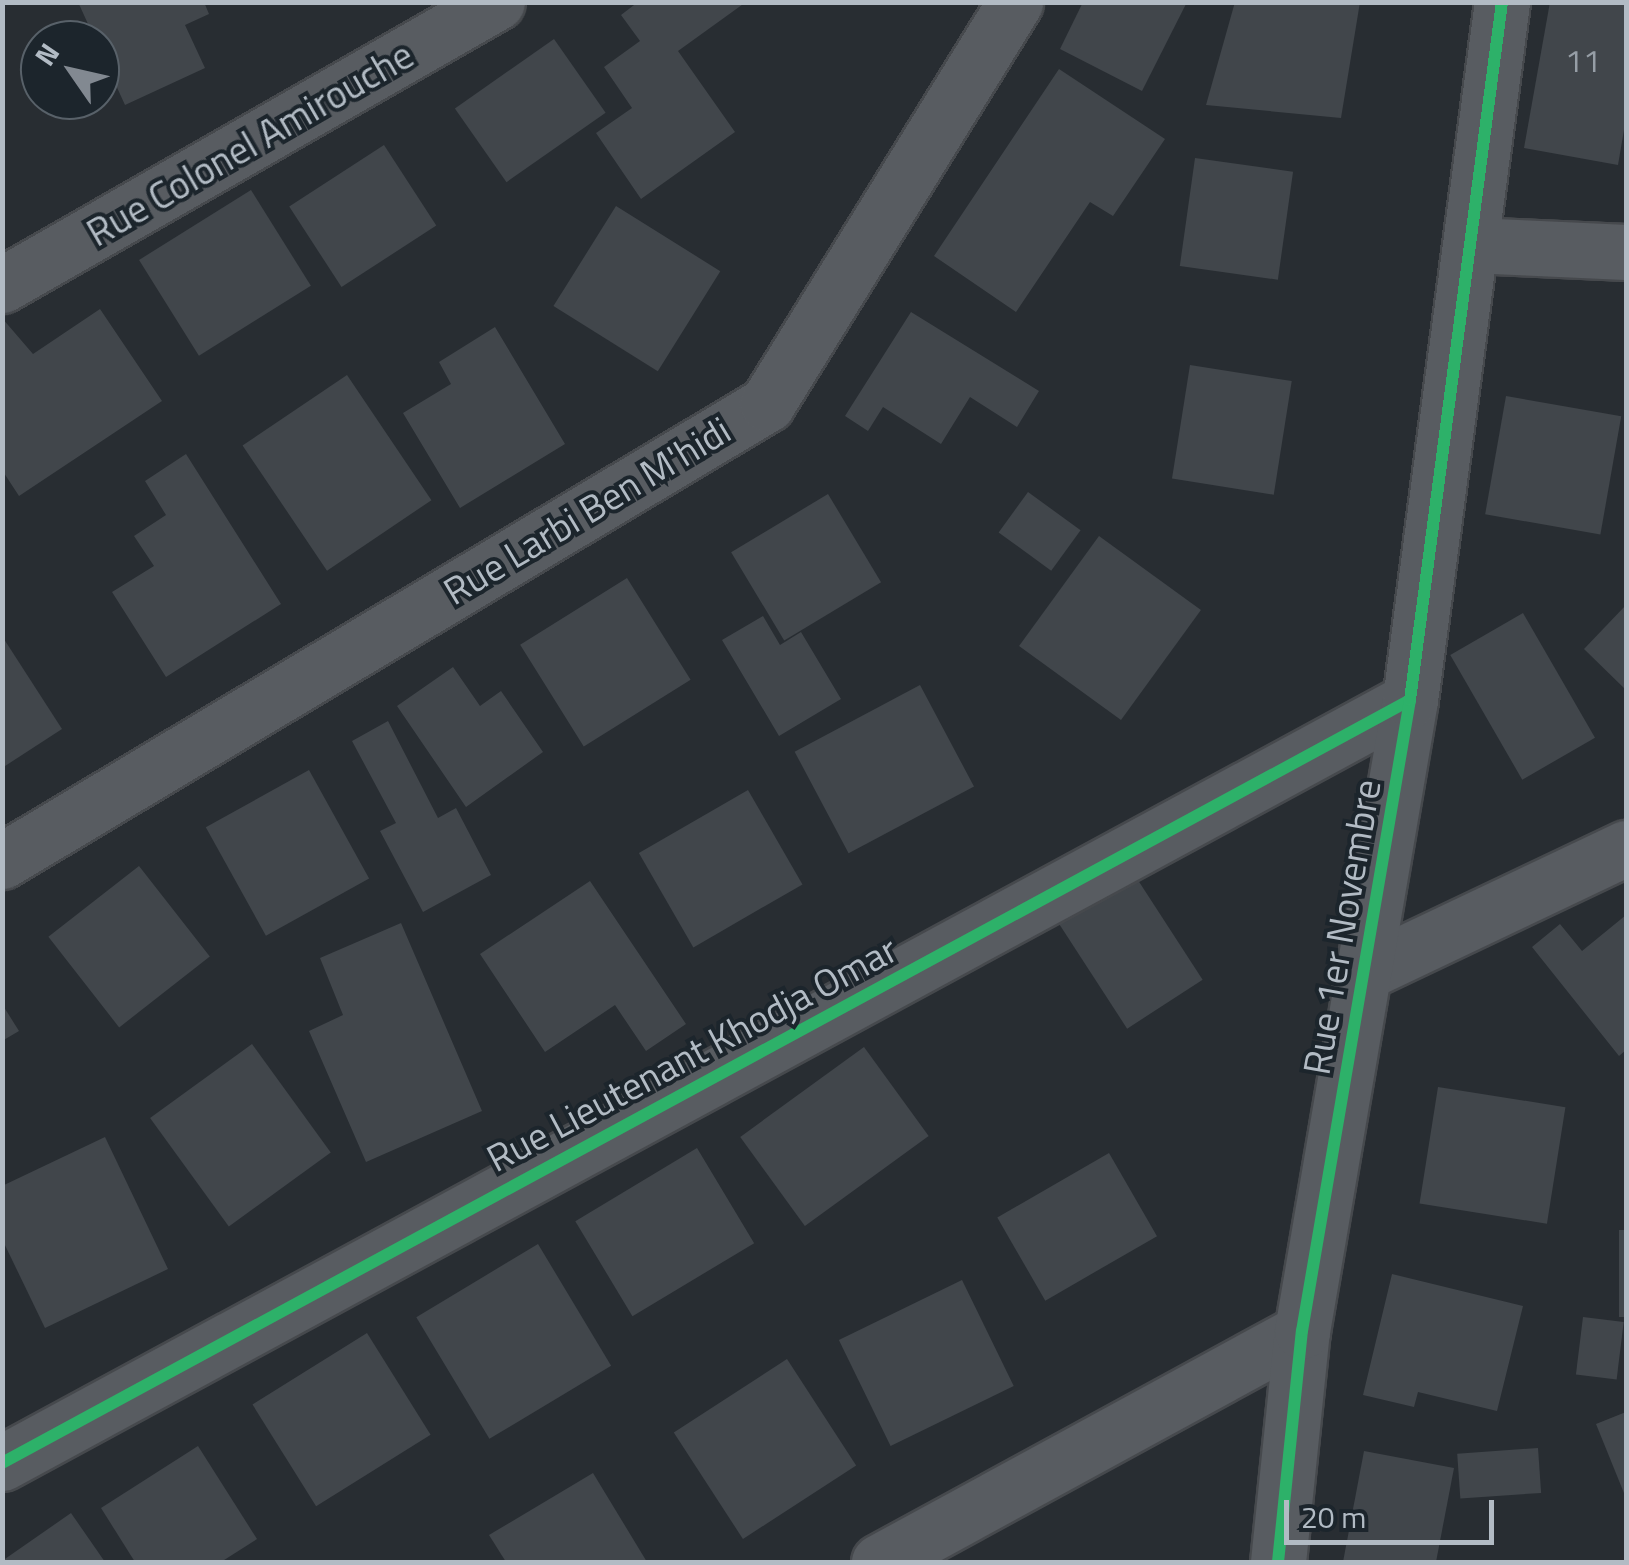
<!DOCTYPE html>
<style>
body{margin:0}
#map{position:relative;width:1629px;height:1565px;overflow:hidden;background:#282d32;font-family:"Titillium Web",sans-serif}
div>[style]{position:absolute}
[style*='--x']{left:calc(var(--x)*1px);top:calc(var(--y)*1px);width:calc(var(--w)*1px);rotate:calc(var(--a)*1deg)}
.building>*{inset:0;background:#41464b;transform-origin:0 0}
.roads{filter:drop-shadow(2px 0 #46494d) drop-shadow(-2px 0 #46494d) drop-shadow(0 2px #46494d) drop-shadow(0 -2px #46494d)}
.minor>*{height:55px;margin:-27.5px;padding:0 27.5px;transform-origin:27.5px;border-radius:27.5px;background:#585c61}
.cycleway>*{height:12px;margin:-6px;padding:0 6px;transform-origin:6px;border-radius:6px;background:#2db169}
span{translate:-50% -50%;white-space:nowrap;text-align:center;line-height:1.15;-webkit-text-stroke:8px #1c252c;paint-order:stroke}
.number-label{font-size:32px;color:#969ea6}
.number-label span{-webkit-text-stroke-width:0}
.street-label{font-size:38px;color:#b2bbc4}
.frame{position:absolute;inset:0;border:5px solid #b2bbc4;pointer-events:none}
.north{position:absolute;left:20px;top:20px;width:100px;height:100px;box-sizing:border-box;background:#1c252c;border:2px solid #586169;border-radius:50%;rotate:304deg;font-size:28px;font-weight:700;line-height:40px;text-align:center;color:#b2bbc4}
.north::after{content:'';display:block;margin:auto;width:35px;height:45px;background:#828991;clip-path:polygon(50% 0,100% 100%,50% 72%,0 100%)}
.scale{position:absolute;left:1284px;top:1500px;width:210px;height:45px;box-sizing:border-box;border:5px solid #b2bbc4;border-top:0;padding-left:12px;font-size:30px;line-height:35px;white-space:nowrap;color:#b2bbc4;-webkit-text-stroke:8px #1c252c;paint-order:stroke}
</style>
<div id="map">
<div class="building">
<i style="clip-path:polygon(78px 2px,204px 2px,209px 14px,185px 25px,205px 68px,125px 105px)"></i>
<i style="clip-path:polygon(638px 2px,746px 2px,678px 51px,735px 132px,641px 199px,596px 133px,632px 108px,604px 67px,640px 41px,621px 15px)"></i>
<i style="clip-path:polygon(1083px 2px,1187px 2px,1142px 91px,1060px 49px)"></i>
<i style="clip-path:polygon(1235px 2px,1360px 2px,1341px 118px,1206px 105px)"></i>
<i style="clip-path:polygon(1550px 2px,1626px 2px,1626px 118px,1618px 165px,1524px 148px)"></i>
<i style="left:554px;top:39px;width:90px;height:121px;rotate:55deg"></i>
<i style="clip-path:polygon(1059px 69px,1165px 139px,1113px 216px,1090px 202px,1016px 312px,934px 256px)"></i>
<i style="left:384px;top:145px;width:96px;height:113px;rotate:57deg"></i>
<i style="left:1195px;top:158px;width:99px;height:109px;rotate:8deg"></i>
<i style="left:251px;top:190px;width:113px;height:132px;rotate:58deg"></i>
<i style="left:616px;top:206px;width:123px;height:118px;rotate:32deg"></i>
<i style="clip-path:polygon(100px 309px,162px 401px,19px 496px,2px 470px,2px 318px,33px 354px)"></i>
<i style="clip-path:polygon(911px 312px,1039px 391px,1017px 427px,970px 397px,941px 444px,883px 407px,868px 431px,845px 416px)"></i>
<i style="clip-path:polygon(495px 327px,565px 444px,460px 508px,403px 413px,451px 384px,439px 362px)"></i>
<i style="left:1190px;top:365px;width:103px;height:115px;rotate:9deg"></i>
<i style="left:347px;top:375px;width:151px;height:126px;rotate:56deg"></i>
<i style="left:1506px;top:396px;width:117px;height:120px;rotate:10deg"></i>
<i style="clip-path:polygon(186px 454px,281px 604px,166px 677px,112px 592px,154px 566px,134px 536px,166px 515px,145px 481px)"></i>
<i style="left:1028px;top:492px;width:65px;height:50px;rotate:36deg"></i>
<i style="left:828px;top:494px;width:103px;height:113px;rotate:59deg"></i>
<i style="left:1099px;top:536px;width:126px;height:136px;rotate:36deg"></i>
<i style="left:627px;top:578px;width:120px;height:126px;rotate:58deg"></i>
<i style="clip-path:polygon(1626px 605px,1626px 690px,1584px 649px)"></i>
<i style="left:1523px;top:613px;width:144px;height:84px;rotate:60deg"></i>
<i style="clip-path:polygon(763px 616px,780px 645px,801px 632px,841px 699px,779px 736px,722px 640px)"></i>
<i style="clip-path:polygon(2px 636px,62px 729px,2px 768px)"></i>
<i style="clip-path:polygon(453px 667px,480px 706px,501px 691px,543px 752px,466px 807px,397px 706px)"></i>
<i style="left:920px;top:685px;width:115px;height:142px;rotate:62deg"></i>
<i style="clip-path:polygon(388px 721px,438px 818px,456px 808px,491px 875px,423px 912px,380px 831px,396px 823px,352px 741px)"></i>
<i style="left:309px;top:770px;width:124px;height:118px;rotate:61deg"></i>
<i style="left:748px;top:790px;width:109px;height:126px;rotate:60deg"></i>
<i style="left:139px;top:866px;width:115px;height:115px;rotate:52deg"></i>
<i style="left:1134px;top:874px;width:126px;height:90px;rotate:57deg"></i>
<i style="clip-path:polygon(590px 881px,686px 1024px,646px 1051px,615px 1005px,545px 1052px,480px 954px)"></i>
<i style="clip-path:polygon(1626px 915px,1626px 1050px,1619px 1056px,1532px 947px,1560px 924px,1582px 951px)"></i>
<i style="clip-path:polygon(401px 923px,482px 1111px,366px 1162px,309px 1031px,343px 1015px,320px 958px)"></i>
<i style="clip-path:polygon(2px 1004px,19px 1031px,2px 1041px)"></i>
<i style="left:252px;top:1044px;width:134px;height:126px;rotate:54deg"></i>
<i style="left:864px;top:1047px;width:110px;height:153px;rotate:54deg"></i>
<i style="left:1438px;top:1087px;width:129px;height:118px;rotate:9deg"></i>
<i style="clip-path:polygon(105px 1137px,168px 1269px,45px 1328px,2px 1239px,2px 1186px)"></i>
<i style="left:697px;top:1148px;width:111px;height:142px;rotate:59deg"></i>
<i style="left:1109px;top:1153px;width:96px;height:129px;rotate:60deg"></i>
<i style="left:1619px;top:1230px;width:7px;height:87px"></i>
<i style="left:538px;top:1244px;width:142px;height:142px;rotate:59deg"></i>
<i style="clip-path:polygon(1392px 1274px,1523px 1306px,1497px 1411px,1418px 1392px,1414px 1407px,1363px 1395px)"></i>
<i style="left:962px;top:1280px;width:118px;height:137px;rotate:64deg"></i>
<i style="left:1583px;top:1317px;width:41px;height:58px;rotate:7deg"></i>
<i style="left:367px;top:1333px;width:120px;height:135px;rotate:58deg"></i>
<i style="left:787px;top:1359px;width:127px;height:135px;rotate:57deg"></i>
<i style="clip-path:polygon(1626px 1412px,1626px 1498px,1596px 1424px)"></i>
<i style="clip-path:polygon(198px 1446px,257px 1539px,221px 1562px,135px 1562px,101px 1508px)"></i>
<i style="left:1538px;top:1448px;width:45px;height:81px;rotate:86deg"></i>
<i style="clip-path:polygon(1364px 1451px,1454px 1468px,1436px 1562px,1343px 1562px)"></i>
<i style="clip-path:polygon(593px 1473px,647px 1562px,506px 1562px,489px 1535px)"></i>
<i style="clip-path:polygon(71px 1513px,105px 1562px,2px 1562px,2px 1561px)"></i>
</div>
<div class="roads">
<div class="minor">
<i style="--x:1472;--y:245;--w:154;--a:2.6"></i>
<i style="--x:2;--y:285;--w:570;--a:-29.76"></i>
<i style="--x:2;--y:861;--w:891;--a:-30.85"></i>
<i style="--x:767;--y:404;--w:472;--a:-58.3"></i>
<i style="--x:1367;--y:971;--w:287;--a:-25.4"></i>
<i style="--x:2;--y:1463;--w:1601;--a:-28.45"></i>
<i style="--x:879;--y:1562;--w:482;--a:-28.6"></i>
<i style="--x:1278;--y:1562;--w:232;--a:-84.1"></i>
<i style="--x:1302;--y:1331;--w:640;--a:-80.29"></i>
<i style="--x:1410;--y:700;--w:704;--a:-82.49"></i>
</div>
</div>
<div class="cycleway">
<i style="--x:2;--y:1463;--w:1601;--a:-28.45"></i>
<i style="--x:1278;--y:1562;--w:232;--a:-84.1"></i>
<i style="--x:1302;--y:1331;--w:640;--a:-80.29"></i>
<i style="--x:1410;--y:700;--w:704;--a:-82.49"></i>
</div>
<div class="number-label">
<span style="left:1583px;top:60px">11</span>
</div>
<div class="street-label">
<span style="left:250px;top:144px;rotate:-30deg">Rue Colonel Amirouche</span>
<span style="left:587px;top:511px;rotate:-31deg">Rue Larbi Ben M'hidi</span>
<span style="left:1342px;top:927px;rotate:-80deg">Rue 1er Novembre</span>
<span style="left:692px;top:1054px;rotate:-28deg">Rue Lieutenant Khodja Omar</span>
</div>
<div class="frame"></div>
<div class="north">N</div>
<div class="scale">20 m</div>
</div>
